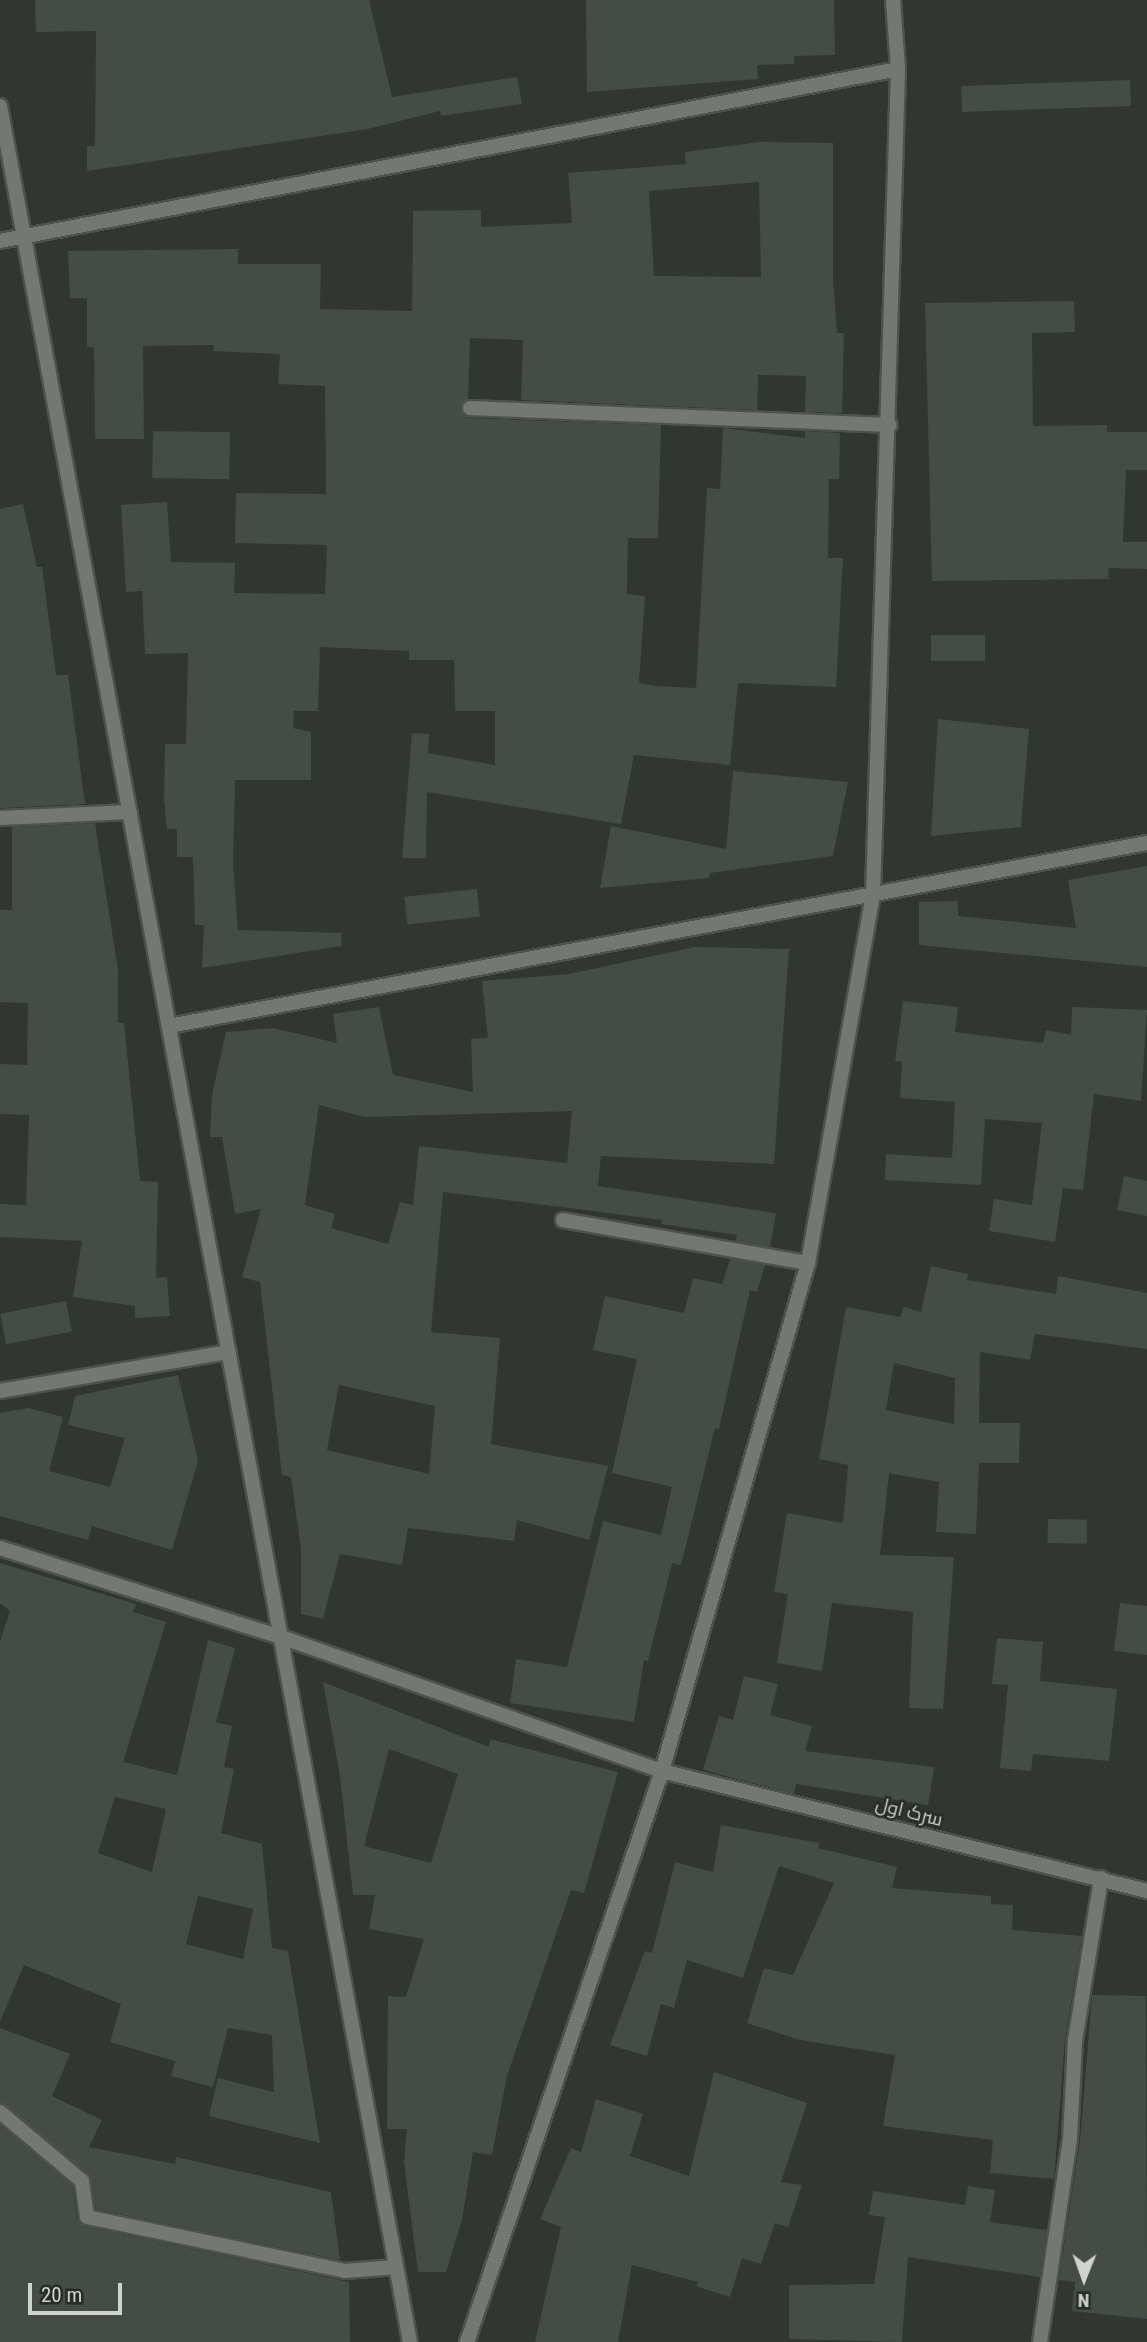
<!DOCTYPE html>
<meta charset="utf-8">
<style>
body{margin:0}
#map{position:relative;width:1147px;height:2342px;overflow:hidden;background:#2f372e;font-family:"Roboto Condensed",Cairo,sans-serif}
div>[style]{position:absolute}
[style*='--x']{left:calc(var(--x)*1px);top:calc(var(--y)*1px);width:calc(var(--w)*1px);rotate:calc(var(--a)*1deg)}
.building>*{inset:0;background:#444d43;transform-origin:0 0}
.roads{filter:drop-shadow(2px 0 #4c534b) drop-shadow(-2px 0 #4c534b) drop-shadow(0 2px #4c534b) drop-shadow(0 -2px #4c534b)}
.minor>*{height:14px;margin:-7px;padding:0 7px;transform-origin:7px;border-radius:7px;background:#747873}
span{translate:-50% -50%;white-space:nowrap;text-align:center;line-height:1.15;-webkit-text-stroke:5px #252d24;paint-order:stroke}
.street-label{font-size:19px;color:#cfd4ce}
.north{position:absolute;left:1049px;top:2244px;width:70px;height:70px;-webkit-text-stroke:5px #252d24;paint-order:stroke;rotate:181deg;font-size:19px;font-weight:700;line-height:28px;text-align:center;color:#cfd4ce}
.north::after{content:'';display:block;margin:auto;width:24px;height:32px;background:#cfd4ce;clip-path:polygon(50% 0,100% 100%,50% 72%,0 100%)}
.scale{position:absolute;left:28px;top:2283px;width:94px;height:32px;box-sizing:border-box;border:4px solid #cfd4ce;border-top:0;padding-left:9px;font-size:21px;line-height:24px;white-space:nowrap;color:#cfd4ce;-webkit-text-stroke:5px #252d24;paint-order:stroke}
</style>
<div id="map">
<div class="building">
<i style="clip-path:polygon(35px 0,369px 0,392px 97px,517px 77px,522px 104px,441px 116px,440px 111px,368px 129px,87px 171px,87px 146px,95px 146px,96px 31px,36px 32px)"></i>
<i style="clip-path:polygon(586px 0,834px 0,835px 55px,794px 56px,794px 64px,757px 65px,758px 79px,587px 92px)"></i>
<i style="left:1130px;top:80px;width:26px;height:169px;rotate:88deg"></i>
<i style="clip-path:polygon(evenodd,759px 142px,833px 143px,833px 279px,837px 333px,844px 333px,842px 413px,805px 412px,806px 376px,758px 375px,757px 410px,521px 400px,523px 340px,470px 338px,468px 399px,460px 408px,470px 418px,661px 425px,658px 538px,628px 538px,627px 594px,645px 596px,639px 683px,656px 686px,696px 688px,707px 488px,720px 489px,723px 428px,805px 438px,805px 431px,840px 433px,839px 479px,829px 479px,828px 558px,843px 558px,836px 687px,738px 683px,730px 765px,634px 755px,621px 824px,427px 792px,426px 858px,402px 858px,412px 733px,429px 734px,428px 753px,495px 765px,495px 711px,455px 711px,454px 660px,409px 660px,409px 651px,320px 647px,318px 711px,294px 711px,293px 728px,311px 732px,311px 780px,235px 780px,233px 864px,238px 930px,341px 933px,342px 946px,202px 968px,204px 925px,195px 925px,193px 857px,177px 857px,177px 829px,167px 829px,164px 799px,165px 744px,186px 744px,188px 653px,145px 654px,142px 591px,126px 592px,121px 505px,167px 502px,171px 562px,235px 563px,234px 593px,325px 594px,327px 545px,235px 543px,236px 493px,326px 494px,325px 386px,278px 384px,280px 354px,213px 351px,214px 345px,143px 346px,144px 439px,95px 439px,94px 347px,87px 347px,87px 298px,70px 298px,68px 251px,238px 249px,238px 264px,321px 264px,320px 309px,412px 311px,413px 211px,481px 210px,481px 227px,572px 223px,568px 173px,686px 164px,685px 152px,759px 142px,759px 182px,761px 277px,654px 276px,649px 191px,759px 182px)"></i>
<i style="clip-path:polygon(1074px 301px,1075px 332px,1032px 333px,1033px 426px,1107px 425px,1107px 432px,1147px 432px,1147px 470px,1126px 470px,1123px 542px,1147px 542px,1147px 569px,1108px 568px,1109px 579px,932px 581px,925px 303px)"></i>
<i style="left:153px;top:431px;width:77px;height:47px;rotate:1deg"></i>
<i style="clip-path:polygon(23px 504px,37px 567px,42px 567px,56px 675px,68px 675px,85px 804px,0 808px,0 509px)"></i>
<i style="left:931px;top:635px;width:54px;height:26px"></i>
<i style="clip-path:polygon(938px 719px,1029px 729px,1021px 827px,931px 836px)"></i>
<i style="clip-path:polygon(733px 771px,848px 782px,833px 856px,710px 873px,709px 878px,600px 888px,611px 826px,726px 849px)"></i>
<i style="clip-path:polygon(95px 823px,118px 970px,118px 1023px,124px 1023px,140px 1181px,158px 1182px,156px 1278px,167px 1277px,170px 1316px,135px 1318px,135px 1306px,73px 1297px,82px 1241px,0 1237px,0 1204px,26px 1205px,29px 1115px,0 1114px,0 1064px,27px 1065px,28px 1003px,0 1002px,0 910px,12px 910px,12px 827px)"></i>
<i style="clip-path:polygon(1147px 866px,1147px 967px,919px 945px,919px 902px,958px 901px,958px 916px,1076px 928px,1068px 880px)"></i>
<i style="left:477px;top:889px;width:28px;height:73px;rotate:84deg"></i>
<i style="clip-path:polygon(evenodd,695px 947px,789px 949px,774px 1164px,601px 1156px,598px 1186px,776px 1213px,770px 1247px,736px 1241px,737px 1235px,661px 1224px,662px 1220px,443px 1192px,431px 1332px,500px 1338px,491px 1444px,608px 1466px,589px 1540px,517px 1520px,514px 1541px,408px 1528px,402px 1565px,340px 1554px,323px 1619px,301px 1614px,301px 1549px,291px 1477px,282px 1475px,260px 1282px,242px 1277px,261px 1209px,235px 1214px,222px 1137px,210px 1137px,212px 1095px,226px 1032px,273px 1028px,337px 1043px,333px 1014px,379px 1007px,393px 1075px,473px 1092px,471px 1039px,488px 1038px,482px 981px,569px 974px,695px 947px,319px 1105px,365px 1117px,572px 1111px,567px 1163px,419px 1146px,413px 1205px,400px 1202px,388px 1244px,331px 1228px,335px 1214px,305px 1205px,319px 1105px,695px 947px,339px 1385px,435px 1406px,429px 1474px,327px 1450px,339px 1385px)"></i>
<i style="clip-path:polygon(903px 1001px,958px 1007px,955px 1032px,1043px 1043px,1046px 1030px,1071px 1035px,1072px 1007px,1147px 1010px,1141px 1101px,1094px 1094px,1083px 1190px,1063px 1188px,1055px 1242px,989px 1231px,994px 1199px,1032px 1205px,1042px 1123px,985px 1119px,981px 1185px,885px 1180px,886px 1154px,952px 1158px,955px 1102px,900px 1098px,902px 1062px,895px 1061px)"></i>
<i style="clip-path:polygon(1124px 1176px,1147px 1181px,1147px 1216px,1117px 1210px)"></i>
<i style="clip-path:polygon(730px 1259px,765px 1265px,757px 1292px,750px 1290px,719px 1429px,715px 1428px,681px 1565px,672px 1563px,648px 1661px,644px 1660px,634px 1722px,510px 1703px,516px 1659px,567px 1667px,603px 1521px,661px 1535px,672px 1487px,612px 1473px,637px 1359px,593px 1350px,605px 1296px,684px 1313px,693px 1278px,722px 1284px)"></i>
<i style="clip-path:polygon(evenodd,931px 1266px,968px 1274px,967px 1280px,1056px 1294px,1058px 1276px,1147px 1293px,1147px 1349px,1035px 1334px,1030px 1360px,980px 1352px,979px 1423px,1020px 1423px,1019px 1463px,979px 1463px,976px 1534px,936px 1532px,939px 1482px,889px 1473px,880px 1555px,954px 1557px,943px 1709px,909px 1708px,913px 1612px,832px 1603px,822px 1671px,777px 1663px,788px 1594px,774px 1592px,787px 1513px,843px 1523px,848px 1465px,819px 1459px,846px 1307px,900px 1317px,904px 1307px,921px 1312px,931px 1266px,894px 1363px,955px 1378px,954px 1424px,886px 1410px,894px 1363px)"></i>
<i style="left:66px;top:1301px;width:31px;height:67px;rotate:79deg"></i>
<i style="clip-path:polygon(178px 1375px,198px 1461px,172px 1550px,92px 1526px,88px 1540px,0 1516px,0 1413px,28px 1408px,63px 1417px,49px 1471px,110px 1487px,125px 1438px,68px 1425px,75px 1396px)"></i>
<i style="left:1048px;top:1519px;width:39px;height:24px;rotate:1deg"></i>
<i style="clip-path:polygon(evenodd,0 1563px,136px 1604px,133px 1612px,166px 1622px,123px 1762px,177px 1775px,208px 1640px,235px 1648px,216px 1722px,232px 1726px,224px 1767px,234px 1769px,221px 1833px,262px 1844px,272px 1948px,288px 1951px,320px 2143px,209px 2116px,218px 2078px,274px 2092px,272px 2035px,228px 2028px,213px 2087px,171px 2076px,175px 2061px,110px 2042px,121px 2004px,24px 1965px,0 2022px,0 1641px,10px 1611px,0 1603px,0 1563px,115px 1797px,166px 1809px,152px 1872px,98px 1853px,115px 1797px,0 1563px,198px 1896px,253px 1909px,243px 1959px,186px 1944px,198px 1896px)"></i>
<i style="clip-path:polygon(1120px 1603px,1147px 1606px,1147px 1655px,1114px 1651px)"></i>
<i style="clip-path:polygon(997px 1638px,1043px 1642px,1040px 1681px,1117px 1689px,1109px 1761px,1033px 1754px,1031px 1771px,1000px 1768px,1008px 1685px,992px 1684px)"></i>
<i style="clip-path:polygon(744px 1676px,778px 1684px,770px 1715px,812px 1726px,805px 1751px,934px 1767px,928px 1805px,796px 1784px,794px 1794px,703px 1770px,719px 1716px,733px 1720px)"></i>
<i style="clip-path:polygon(evenodd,323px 1682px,489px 1747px,490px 1739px,618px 1772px,584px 1893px,571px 1890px,507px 2076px,492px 2155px,473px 2152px,462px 2220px,446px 2272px,418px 2272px,404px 2162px,407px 2129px,387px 2129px,388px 1996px,406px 1997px,424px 1939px,369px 1929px,375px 1895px,353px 1895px,340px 1776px,323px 1682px,389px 1749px,458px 1774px,431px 1863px,364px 1846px,389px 1749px)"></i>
<i style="clip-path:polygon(721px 1825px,820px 1843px,818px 1848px,897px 1867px,892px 1888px,991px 1896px,991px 1904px,1013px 1905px,1012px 1930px,1082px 1936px,1065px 2040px,1054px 2179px,990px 2173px,993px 2140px,883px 2126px,895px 2055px,800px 2040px,747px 2023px,764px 1968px,793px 1975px,834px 1883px,779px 1866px,743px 1978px,687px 1960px,674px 2008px,661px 2004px,647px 2056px,610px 2045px,645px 1951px,652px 1953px,675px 1862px,713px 1872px)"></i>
<i style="clip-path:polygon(1092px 1995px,1146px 1996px,1147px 2319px,1072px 2311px,1075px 2282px,1059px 2280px,1080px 2140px)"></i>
<i style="clip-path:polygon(0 2028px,70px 2054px,52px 2096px,102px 2120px,89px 2147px,175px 2164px,176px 2157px,331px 2192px,340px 2260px,96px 2209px,88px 2174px,0 2103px)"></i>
<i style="clip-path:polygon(714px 2072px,807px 2103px,781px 2182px,802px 2185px,788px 2227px,775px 2223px,761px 2264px,742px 2258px,730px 2297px,696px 2286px,698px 2282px,632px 2265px,618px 2342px,535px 2342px,561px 2227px,540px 2219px,571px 2148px,581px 2152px,596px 2099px,643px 2114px,630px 2156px,689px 2176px)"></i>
<i style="clip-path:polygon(0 2125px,73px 2186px,77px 2218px,84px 2226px,349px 2282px,350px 2342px,0 2342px)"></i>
<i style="clip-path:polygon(968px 2186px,995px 2190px,990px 2222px,1047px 2230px,1040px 2277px,908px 2257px,902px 2342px,789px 2339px,789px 2285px,874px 2284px,885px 2217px,869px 2215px,873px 2191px,965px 2205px)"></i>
</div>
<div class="roads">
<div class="minor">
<i style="--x:0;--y:106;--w:2273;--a:79.61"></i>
<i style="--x:0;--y:241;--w:914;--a:-10.84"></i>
<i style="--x:470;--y:408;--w:420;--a:2.3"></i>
<i style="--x:0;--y:818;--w:130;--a:-2.6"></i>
<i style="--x:169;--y:1026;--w:995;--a:-10.6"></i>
<i style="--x:563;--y:1220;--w:249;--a:10"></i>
<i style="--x:0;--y:1391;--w:232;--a:-9.7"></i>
<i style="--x:0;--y:1548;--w:295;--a:17.6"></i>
<i style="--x:281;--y:1637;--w:404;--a:19.4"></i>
<i style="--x:662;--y:1771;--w:500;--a:13.9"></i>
<i style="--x:0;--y:2112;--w:107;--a:40.1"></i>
<i style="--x:82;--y:2181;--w:36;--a:82"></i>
<i style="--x:87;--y:2217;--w:264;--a:11.8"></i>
<i style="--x:345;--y:2271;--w:51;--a:-4.5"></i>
<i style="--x:467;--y:2342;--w:603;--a:-71.14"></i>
<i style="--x:662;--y:1771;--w:529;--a:-73.97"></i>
<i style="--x:808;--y:1263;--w:375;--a:-80"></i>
<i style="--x:873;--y:894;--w:825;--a:-88.26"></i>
<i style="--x:898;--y:69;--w:69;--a:-94.1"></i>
<i style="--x:1040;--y:2342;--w:205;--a:-81.6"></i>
<i style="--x:1070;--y:2139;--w:98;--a:-87.1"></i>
<i style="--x:1075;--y:2041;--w:165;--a:-80.9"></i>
</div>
</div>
<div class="street-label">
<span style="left:909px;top:1812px;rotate:14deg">سرک اول</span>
</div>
<div class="north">N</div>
<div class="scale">20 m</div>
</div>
